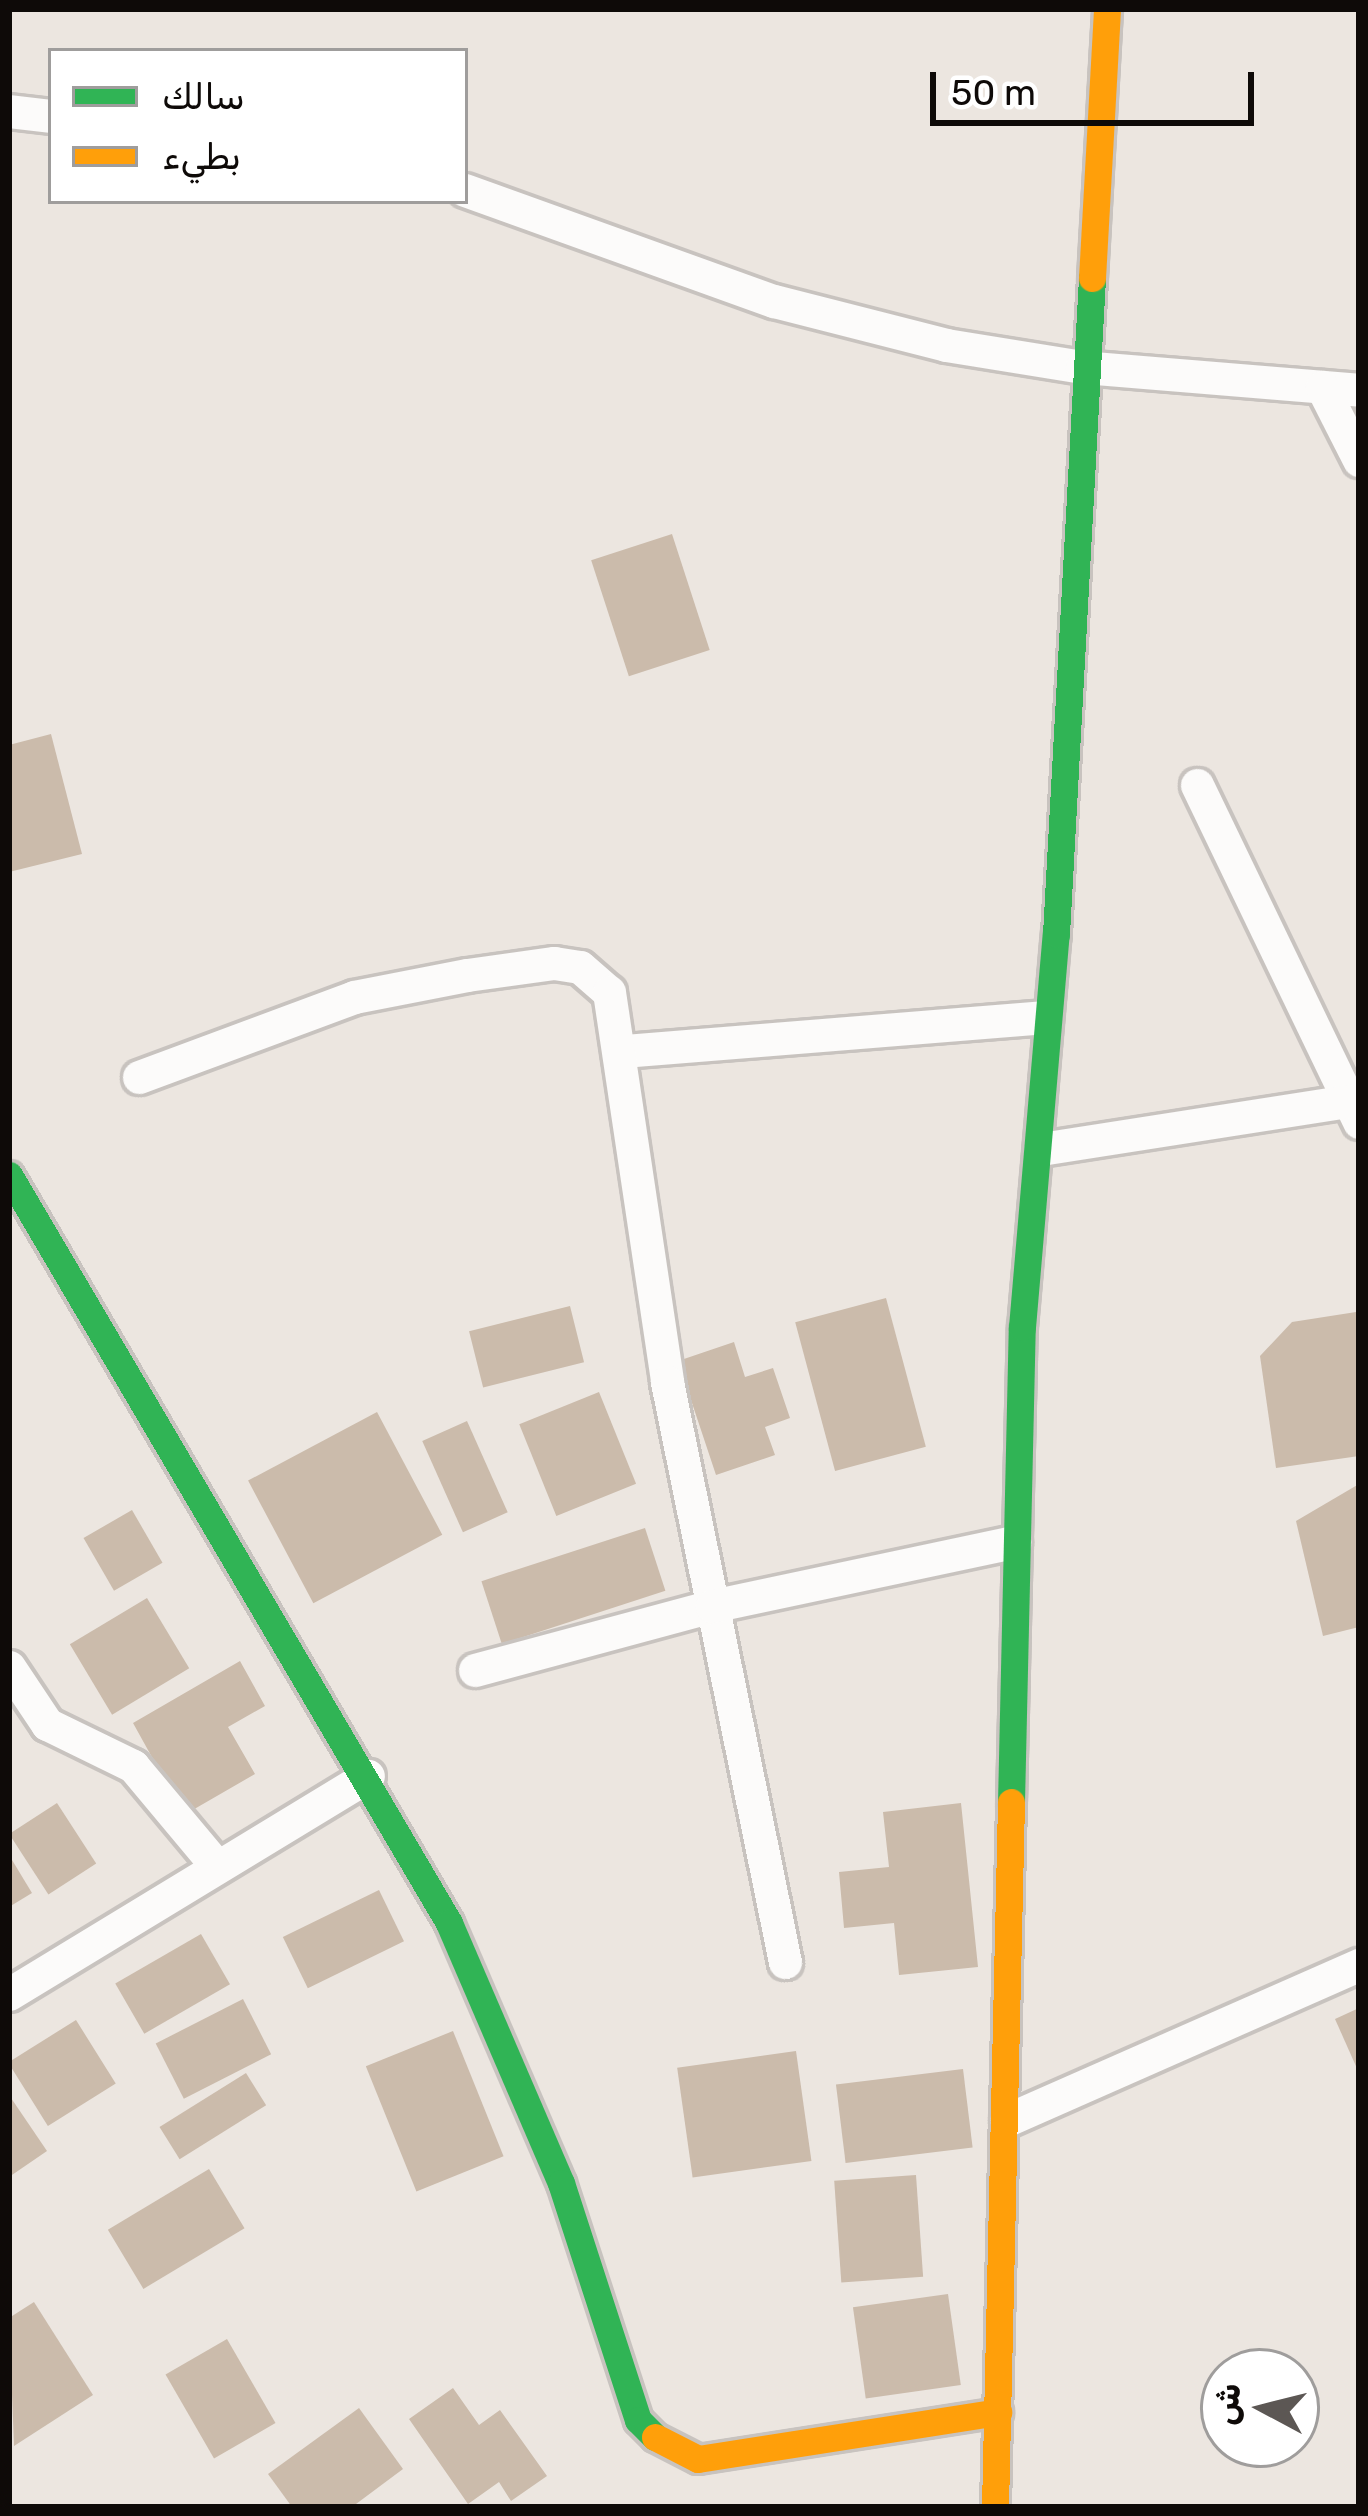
<!DOCTYPE html>
<meta charset="utf-8">
<style>
body{margin:0}
#map{position:relative;width:1368px;height:2516px;overflow:hidden;background:#ece6e0;font-family:Rubik,Cairo,sans-serif}
div>[style]{position:absolute}
[style*='--x']{left:calc(var(--x)*1px);top:calc(var(--y)*1px);width:calc(var(--w)*1px);rotate:calc(var(--a)*1deg)}
.building>*{inset:0;background:#cbbbab;transform-origin:0 0}
.roads{filter:drop-shadow(3px 0 #c8c3bf) drop-shadow(-3px 0 #c8c3bf) drop-shadow(0 3px #c8c3bf) drop-shadow(0 -3px #c8c3bf)}
.street>*{height:33px;margin:-16.5px;padding:0 16.5px;transform-origin:16.5px;border-radius:16.5px;background:#fcfbfa}
.fast>*{height:27px;margin:-13.5px;padding:0 13.5px;transform-origin:13.5px;border-radius:13.5px;background:#30b455}
.slow>*{height:27px;margin:-13.5px;padding:0 13.5px;transform-origin:13.5px;border-radius:13.5px;background:#ff9f0a}
span{translate:-50% -50%;white-space:nowrap;text-align:center;line-height:1.15;-webkit-text-stroke:9px #fff;paint-order:stroke}
.frame{position:absolute;inset:0;border:12px solid #0e0a08;pointer-events:none}
.legend{position:absolute;left:48px;top:48px;width:420px;height:156px;box-sizing:border-box;background:#fff;border:3px solid #9f9d9c;margin:0;padding:15px 21px;list-style:none;font-size:36px;color:#0e0a08}
.legend li{display:flex;align-items:center;gap:24px;height:60px}
.legend b{width:60px;border:3px solid #9f9d9c}
.north{position:absolute;left:1200px;top:2348px;width:120px;height:120px;box-sizing:border-box;background:#fff;border:3px solid #9f9d9c;border-radius:50%;rotate:277deg;font-size:33px;font-weight:700;line-height:48px;text-align:center;color:#0e0a08}
.north::after{content:'';display:block;margin:auto;width:42px;height:54px;background:#5c5754;clip-path:polygon(50% 0,100% 100%,50% 72%,0 100%)}
.scale{position:absolute;left:930px;top:72px;width:324px;height:54px;box-sizing:border-box;border:6px solid #0e0a08;border-top:0;padding-left:15px;font-size:36px;line-height:42px;white-space:nowrap;color:#0e0a08;-webkit-text-stroke:9px #fff;paint-order:stroke}
</style>
<div id="map">
<div class="building">
<i style="left:672px;top:534px;width:122px;height:85px;rotate:72deg"></i>
<i style="clip-path:polygon(51px 734px,82px 854px,9px 872px,9px 745px)"></i>
<i style="left:886px;top:1298px;width:154px;height:94px;rotate:75deg"></i>
<i style="left:570px;top:1306px;width:58px;height:104px;rotate:76deg"></i>
<i style="clip-path:polygon(1356px 1312px,1359px 1456px,1276px 1468px,1260px 1356px,1292px 1322px)"></i>
<i style="clip-path:polygon(734px 1342px,745px 1377px,773px 1368px,790px 1418px,765px 1427px,775px 1455px,716px 1475px,678px 1361px)"></i>
<i style="left:599px;top:1392px;width:99px;height:86px;rotate:68deg"></i>
<i style="left:377px;top:1412px;width:139px;height:146px;rotate:62deg"></i>
<i style="left:467px;top:1421px;width:100px;height:49px;rotate:66deg"></i>
<i style="clip-path:polygon(1359px 1484px,1359px 1627px,1323px 1636px,1296px 1521px)"></i>
<i style="left:132px;top:1510px;width:61px;height:56px;rotate:60deg"></i>
<i style="left:645px;top:1528px;width:66px;height:172px;rotate:72deg"></i>
<i style="left:147px;top:1598px;width:82px;height:90px;rotate:59deg"></i>
<i style="clip-path:polygon(240px 1661px,265px 1706px,228px 1727px,255px 1774px,184px 1815px,133px 1723px)"></i>
<i style="left:57px;top:1803px;width:72px;height:57px;rotate:57deg"></i>
<i style="clip-path:polygon(961px 1803px,978px 1967px,899px 1975px,894px 1923px,844px 1928px,839px 1872px,889px 1867px,883px 1812px)"></i>
<i style="clip-path:polygon(9px 1855px,32px 1893px,9px 1907px)"></i>
<i style="left:379px;top:1890px;width:57px;height:107px;rotate:64deg"></i>
<i style="left:201px;top:1934px;width:58px;height:99px;rotate:60deg"></i>
<i style="left:243px;top:1999px;width:62px;height:98px;rotate:63deg"></i>
<i style="clip-path:polygon(1359px 2008px,1359px 2073px,1335px 2019px)"></i>
<i style="left:76px;top:2020px;width:75px;height:80px;rotate:58deg"></i>
<i style="left:453px;top:2031px;width:135px;height:94px;rotate:68deg"></i>
<i style="left:796px;top:2051px;width:111px;height:120px;rotate:82deg"></i>
<i style="left:963px;top:2069px;width:79px;height:128px;rotate:83deg"></i>
<i style="left:246px;top:2073px;width:38px;height:102px;rotate:58deg"></i>
<i style="clip-path:polygon(9px 2095px,47px 2151px,9px 2177px)"></i>
<i style="left:209px;top:2169px;width:69px;height:118px;rotate:59deg"></i>
<i style="left:916px;top:2175px;width:102px;height:82px;rotate:86deg"></i>
<i style="left:948px;top:2294px;width:92px;height:96px;rotate:82deg"></i>
<i style="clip-path:polygon(34px 2302px,93px 2395px,14px 2446px,9px 2318px)"></i>
<i style="left:227px;top:2339px;width:97px;height:71px;rotate:60deg"></i>
<i style="clip-path:polygon(453px 2388px,479px 2425px,500px 2410px,547px 2476px,511px 2501px,499px 2482px,468px 2504px,409px 2419px)"></i>
<i style="clip-path:polygon(359px 2408px,403px 2469px,352px 2507px,292px 2507px,268px 2474px)"></i>
</div>
<div class="roads">
<div class="street">
<i style="--x:9;--y:111;--w:42;--a:6.8"></i>
<i style="--x:465;--y:190;--w:328;--a:19.8"></i>
<i style="--x:774;--y:301;--w:178;--a:14.3"></i>
<i style="--x:946;--y:345;--w:138;--a:9.2"></i>
<i style="--x:1082;--y:367;--w:278;--a:4.7"></i>
<i style="--x:1322;--y:387;--w:82;--a:63.1"></i>
<i style="--x:1197;--y:785;--w:374;--a:64.3"></i>
<i style="--x:623;--y:1051;--w:423;--a:-4.6"></i>
<i style="--x:139;--y:1077;--w:229;--a:-20.4"></i>
<i style="--x:354;--y:997;--w:115;--a:-11"></i>
<i style="--x:467;--y:975;--w:88;--a:-7.9"></i>
<i style="--x:554;--y:963;--w:26;--a:9"></i>
<i style="--x:580;--y:967;--w:38;--a:41"></i>
<i style="--x:609;--y:992;--w:394;--a:81.5"></i>
<i style="--x:667;--y:1382;--w:592;--a:78.5"></i>
<i style="--x:1041;--y:1149;--w:312;--a:-8.9"></i>
<i style="--x:9;--y:1667;--w:69;--a:56.3"></i>
<i style="--x:47;--y:1724;--w:96;--a:26"></i>
<i style="--x:133;--y:1766;--w:126;--a:50.1"></i>
<i style="--x:475;--y:1670;--w:245;--a:-15.1"></i>
<i style="--x:712;--y:1606;--w:309;--a:-12"></i>
<i style="--x:9;--y:1994;--w:420;--a:-31.3"></i>
<i style="--x:1007;--y:2120;--w:385;--a:-23.8"></i>
</div>
<div class="fast">
<i style="--x:9;--y:1175;--w:868;--a:59.53"></i>
<i style="--x:449;--y:1923;--w:283;--a:66.7"></i>
<i style="--x:561;--y:2183;--w:249;--a:72"></i>
<i style="--x:638;--y:2420;--w:24;--a:45"></i>
<i style="--x:1011;--y:1802;--w:475;--a:-88.7"></i>
<i style="--x:1022;--y:1327;--w:394;--a:-85.1"></i>
<i style="--x:1056;--y:934;--w:657;--a:-86.86"></i>
</div>
<div class="slow">
<i style="--x:1092;--y:278;--w:269;--a:-86.8"></i>
<i style="--x:655;--y:2437;--w:48;--a:27.1"></i>
<i style="--x:698;--y:2459;--w:304;--a:-8.9"></i>
<i style="--x:995;--y:2507;--w:705;--a:-88.7"></i>
</div>
</div>
<div class="frame"></div>
<ul class="legend">
<li><b style="height:15px;background:#30b455"></b>سالك</li>
<li><b style="height:15px;background:#ff9f0a"></b>بطيء</li>
</ul>
<div class="north">ش</div>
<div class="scale">50 m</div>
</div>
